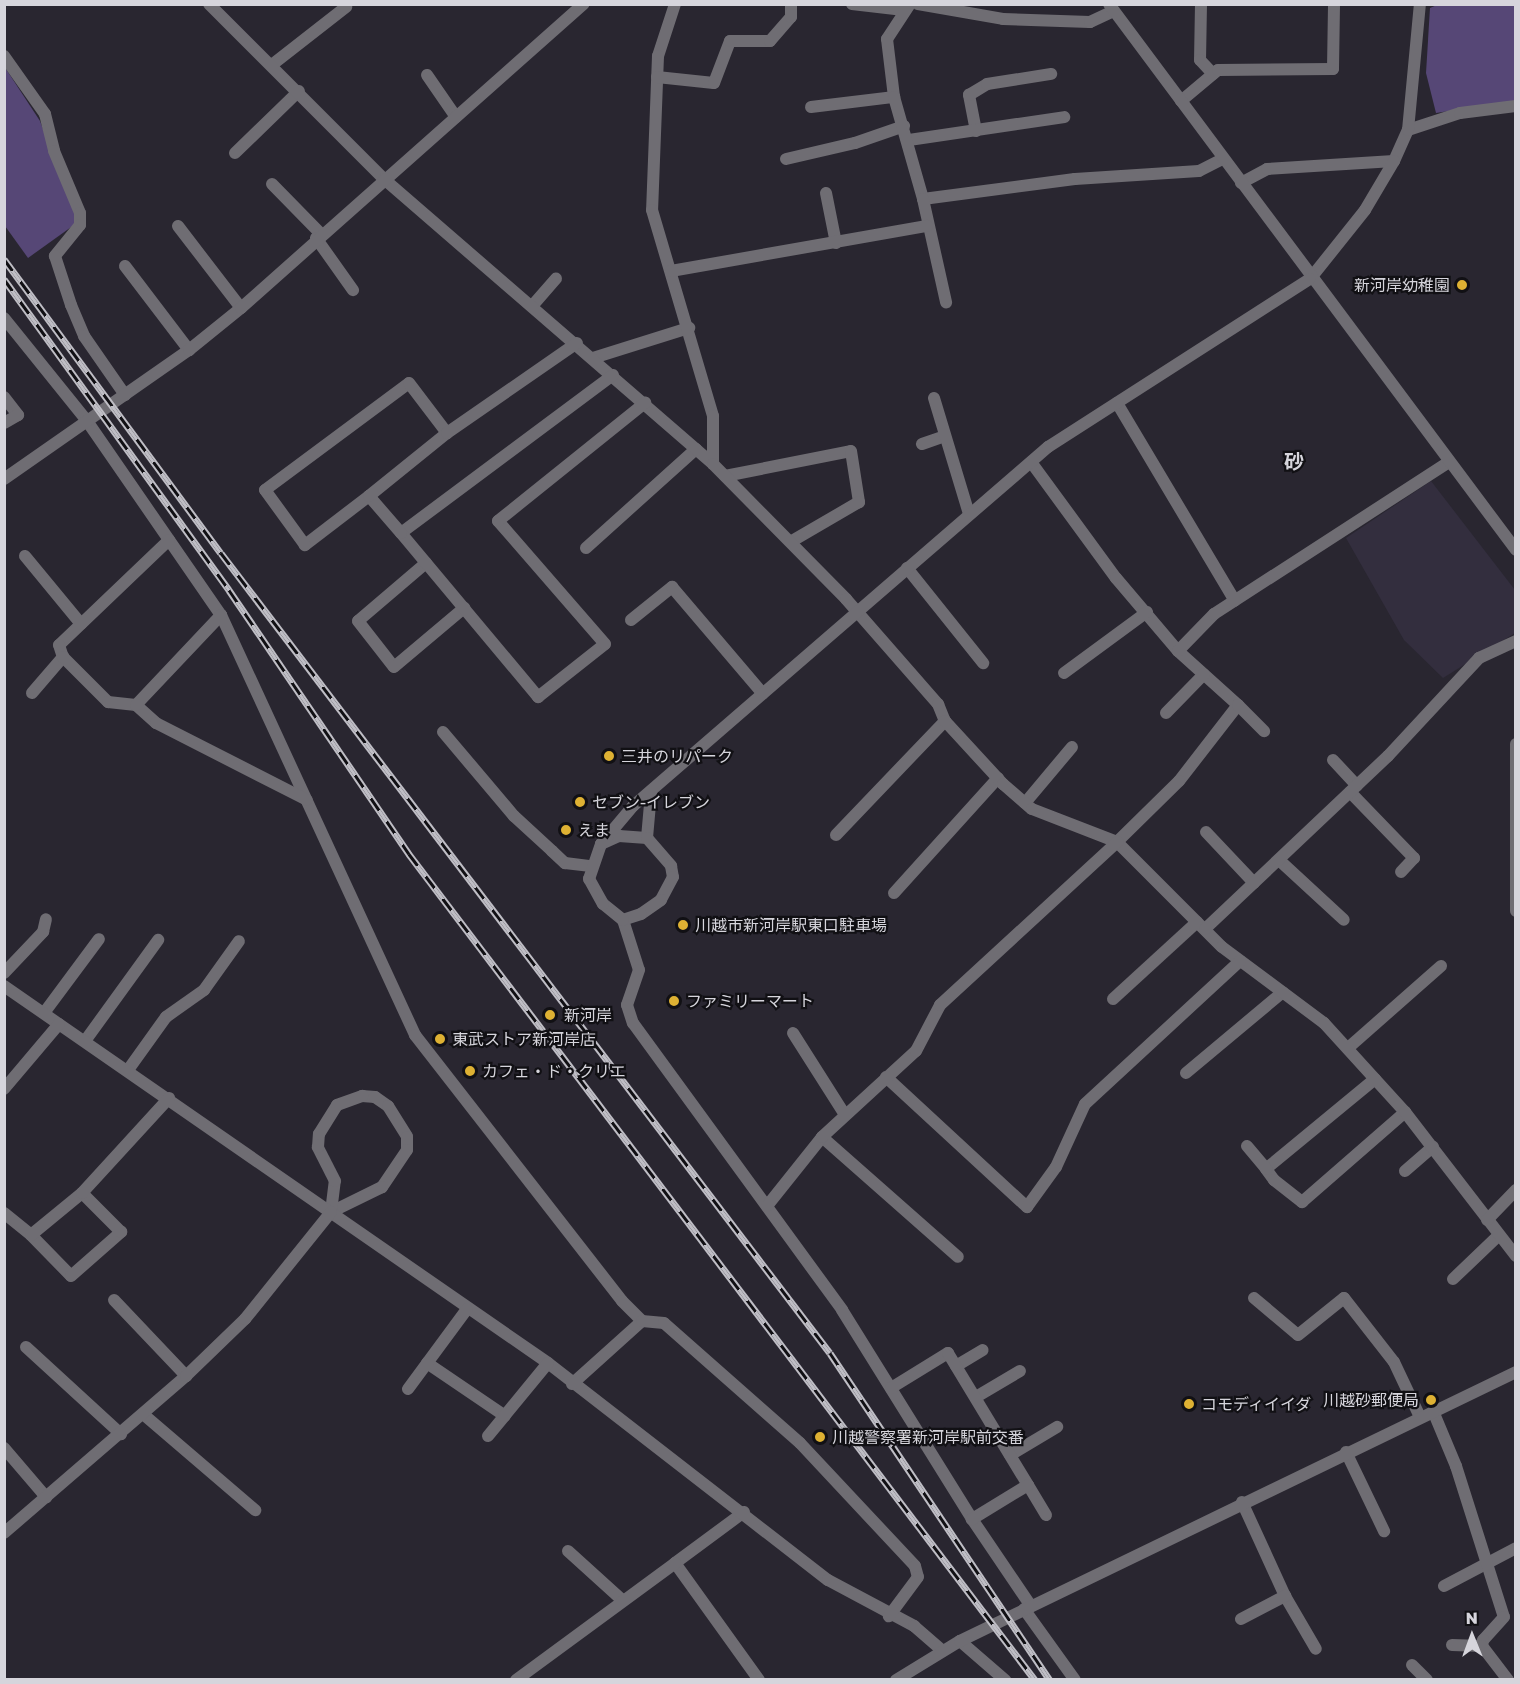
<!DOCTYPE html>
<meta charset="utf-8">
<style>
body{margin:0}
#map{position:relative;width:1520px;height:1684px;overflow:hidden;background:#292630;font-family:"Golos Text","Noto Sans JP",sans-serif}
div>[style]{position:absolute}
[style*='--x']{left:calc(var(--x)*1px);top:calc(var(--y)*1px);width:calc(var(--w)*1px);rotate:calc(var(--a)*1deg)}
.built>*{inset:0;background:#332e3e}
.green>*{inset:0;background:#564776}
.service>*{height:12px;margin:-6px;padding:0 6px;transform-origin:6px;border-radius:6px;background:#6f6d73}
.minor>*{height:12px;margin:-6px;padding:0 6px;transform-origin:6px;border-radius:6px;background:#6f6d73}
.tertiary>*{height:12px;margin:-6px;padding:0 6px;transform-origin:6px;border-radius:6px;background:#6f6d73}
.rail>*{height:7px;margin-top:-3.5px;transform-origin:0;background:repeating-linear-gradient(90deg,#111014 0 14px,#bfbec5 0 28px);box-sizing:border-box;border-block:2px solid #bfbec5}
.dots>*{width:16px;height:16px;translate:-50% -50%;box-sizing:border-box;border:3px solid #111014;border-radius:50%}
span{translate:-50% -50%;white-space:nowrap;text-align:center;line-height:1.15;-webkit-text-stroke:4.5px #111014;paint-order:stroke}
.poi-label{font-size:16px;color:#d6d5dc}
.right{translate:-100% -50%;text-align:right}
.left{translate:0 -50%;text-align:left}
.quarter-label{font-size:20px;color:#d6d5dc;font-weight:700}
.frame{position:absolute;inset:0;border:6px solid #d6d5dc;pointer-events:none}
.north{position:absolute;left:1442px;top:1606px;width:60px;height:60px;-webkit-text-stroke:4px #111014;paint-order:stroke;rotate:359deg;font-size:16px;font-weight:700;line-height:24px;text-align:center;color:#d6d5dc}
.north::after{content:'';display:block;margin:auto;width:21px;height:27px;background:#d6d5dc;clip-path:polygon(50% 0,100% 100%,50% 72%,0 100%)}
</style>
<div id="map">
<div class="built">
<i style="clip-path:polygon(1431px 481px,1515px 590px,1515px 633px,1443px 678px,1404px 640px,1346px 538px)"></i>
</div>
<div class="green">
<i style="clip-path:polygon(1437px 5px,1515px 5px,1515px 101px,1436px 113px,1426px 73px,1430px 8px)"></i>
<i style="clip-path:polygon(4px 66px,40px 121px,75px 215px,74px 225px,28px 258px,5px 226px)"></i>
</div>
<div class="service">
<i style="--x:852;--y:4;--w:52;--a:6.6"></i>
<i style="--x:273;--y:64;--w:93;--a:-38"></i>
<i style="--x:427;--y:75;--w:51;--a:55.4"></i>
<i style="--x:811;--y:107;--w:84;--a:-6.9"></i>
<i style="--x:976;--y:131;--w:37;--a:-101"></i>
<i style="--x:969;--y:95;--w:21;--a:-31"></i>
<i style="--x:987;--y:84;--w:65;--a:-8.9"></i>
<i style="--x:909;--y:140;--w:157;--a:-8.4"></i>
<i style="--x:235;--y:153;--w:89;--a:-44.1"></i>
<i style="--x:786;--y:159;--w:71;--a:-13.1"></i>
<i style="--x:855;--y:143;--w:52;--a:-19.1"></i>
<i style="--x:272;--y:184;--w:70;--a:45.6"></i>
<i style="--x:826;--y:193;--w:51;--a:78.7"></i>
<i style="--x:178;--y:226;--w:103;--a:52.5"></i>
<i style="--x:316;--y:238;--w:64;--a:54.6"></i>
<i style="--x:125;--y:266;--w:106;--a:52.7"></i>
<i style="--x:533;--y:305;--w:35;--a:-49"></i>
<i style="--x:593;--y:358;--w:101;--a:-17.4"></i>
<i style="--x:922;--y:444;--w:24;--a:-19"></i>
<i style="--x:1031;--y:462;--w:144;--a:53.8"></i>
<i style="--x:1116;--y:578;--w:96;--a:49.7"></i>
<i style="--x:1178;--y:651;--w:81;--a:42"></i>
<i style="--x:1238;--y:705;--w:96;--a:127.8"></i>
<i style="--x:1179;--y:781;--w:87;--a:135.5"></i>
<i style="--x:725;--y:476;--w:128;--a:-11.2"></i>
<i style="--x:851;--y:451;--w:52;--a:81.1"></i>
<i style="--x:859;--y:502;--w:78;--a:149.8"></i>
<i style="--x:586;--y:548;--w:148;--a:-42"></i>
<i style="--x:25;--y:556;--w:88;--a:50.5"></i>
<i style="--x:426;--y:563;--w:89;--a:139.5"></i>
<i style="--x:358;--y:621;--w:58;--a:52"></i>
<i style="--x:394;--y:667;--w:92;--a:-40.1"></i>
<i style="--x:907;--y:568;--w:122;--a:51.3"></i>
<i style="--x:631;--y:620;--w:53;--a:-38.8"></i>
<i style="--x:672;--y:587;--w:140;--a:49.6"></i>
<i style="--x:1178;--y:651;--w:52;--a:-45.8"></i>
<i style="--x:1214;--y:614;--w:280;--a:-32.9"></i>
<i style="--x:1064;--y:673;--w:103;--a:-36.3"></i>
<i style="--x:32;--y:693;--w:48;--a:-49.3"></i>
<i style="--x:1238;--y:705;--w:37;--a:45"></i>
<i style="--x:1166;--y:713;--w:54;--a:-45.7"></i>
<i style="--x:443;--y:732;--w:110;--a:49.8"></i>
<i style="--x:514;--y:816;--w:52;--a:42.6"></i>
<i style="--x:552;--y:851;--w:18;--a:43"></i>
<i style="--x:565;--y:863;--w:26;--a:7"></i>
<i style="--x:1333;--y:760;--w:35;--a:47"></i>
<i style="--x:1350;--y:792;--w:92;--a:45.9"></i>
<i style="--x:1414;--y:858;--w:19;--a:133"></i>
<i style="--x:1025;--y:803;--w:73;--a:-50"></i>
<i style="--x:1206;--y:832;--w:70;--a:46.7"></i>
<i style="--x:836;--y:835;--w:158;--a:-46.3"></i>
<i style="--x:601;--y:844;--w:20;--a:-24"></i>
<i style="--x:619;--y:836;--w:28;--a:4"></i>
<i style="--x:1279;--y:860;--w:88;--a:42.7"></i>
<i style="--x:894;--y:893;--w:155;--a:-47.9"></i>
<i style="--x:4;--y:973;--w:57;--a:-46.4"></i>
<i style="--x:43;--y:932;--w:13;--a:-77"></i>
<i style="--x:1113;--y:999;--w:114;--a:-42.5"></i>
<i style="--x:44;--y:1013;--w:92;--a:-53.4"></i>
<i style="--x:793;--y:1033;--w:97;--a:57.6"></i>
<i style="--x:85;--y:1041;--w:125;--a:-54.1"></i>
<i style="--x:1348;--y:1048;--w:124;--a:-41.4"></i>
<i style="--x:128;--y:1070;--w:65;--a:-54.4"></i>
<i style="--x:166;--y:1017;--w:47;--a:-35.4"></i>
<i style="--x:204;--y:990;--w:60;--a:-54.5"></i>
<i style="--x:1186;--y:1073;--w:126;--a:-39.9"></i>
<i style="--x:1375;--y:1079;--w:141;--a:140.5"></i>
<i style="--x:1266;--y:1169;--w:14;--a:54"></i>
<i style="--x:1274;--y:1180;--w:36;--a:38"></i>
<i style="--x:1302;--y:1202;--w:137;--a:-41.1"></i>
<i style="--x:362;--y:1096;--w:13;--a:4"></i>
<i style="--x:375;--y:1097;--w:16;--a:35"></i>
<i style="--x:388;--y:1106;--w:36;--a:58"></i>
<i style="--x:407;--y:1137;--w:13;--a:90"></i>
<i style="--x:407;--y:1150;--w:45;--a:124"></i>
<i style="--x:382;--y:1187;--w:57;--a:153.9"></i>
<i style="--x:331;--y:1212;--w:31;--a:-83"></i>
<i style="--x:335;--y:1181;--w:38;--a:-117"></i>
<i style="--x:318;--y:1147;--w:13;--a:-86"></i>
<i style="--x:319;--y:1134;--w:34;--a:-58"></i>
<i style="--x:337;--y:1105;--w:27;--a:-20"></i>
<i style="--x:822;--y:1137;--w:181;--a:41.4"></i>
<i style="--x:1247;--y:1146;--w:30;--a:50"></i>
<i style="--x:1405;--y:1171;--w:37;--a:-41"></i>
<i style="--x:31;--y:1235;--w:57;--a:45.7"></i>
<i style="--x:71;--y:1276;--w:67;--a:-41.3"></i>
<i style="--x:121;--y:1232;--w:55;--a:-135"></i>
<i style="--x:1453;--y:1279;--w:62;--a:-43.7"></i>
<i style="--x:1254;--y:1298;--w:57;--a:40.1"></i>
<i style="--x:1298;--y:1335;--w:59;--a:-38.8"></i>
<i style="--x:1344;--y:1298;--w:81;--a:52"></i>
<i style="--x:1394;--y:1362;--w:61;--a:64.7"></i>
<i style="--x:114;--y:1300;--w:105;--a:46.5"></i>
<i style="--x:26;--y:1347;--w:129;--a:42.5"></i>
<i style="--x:956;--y:1366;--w:31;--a:-31"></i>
<i style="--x:976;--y:1397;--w:51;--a:-30.6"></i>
<i style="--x:143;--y:1414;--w:148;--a:40.6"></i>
<i style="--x:4;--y:1448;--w:65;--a:49.4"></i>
<i style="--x:1346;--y:1452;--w:88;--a:64.3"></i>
<i style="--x:1010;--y:1455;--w:55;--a:-30.8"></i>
<i style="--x:1028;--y:1485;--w:35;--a:59"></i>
<i style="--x:1242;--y:1502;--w:103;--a:65.4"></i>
<i style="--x:1285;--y:1596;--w:61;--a:59.7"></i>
<i style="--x:744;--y:1512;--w:86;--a:143.5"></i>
<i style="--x:675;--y:1563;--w:144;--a:54.3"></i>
<i style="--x:568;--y:1551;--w:73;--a:42.2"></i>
<i style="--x:1444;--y:1586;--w:81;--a:-27.8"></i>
<i style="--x:1241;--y:1619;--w:50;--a:-27.6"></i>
<i style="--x:1452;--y:1645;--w:30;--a:2"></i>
<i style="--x:1412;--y:1665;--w:21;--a:45"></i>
</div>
<div class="minor">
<i style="--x:209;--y:4;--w:247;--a:45"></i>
<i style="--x:384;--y:179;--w:435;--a:40.9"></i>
<i style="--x:675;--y:4;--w:55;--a:108.1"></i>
<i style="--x:658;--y:56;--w:154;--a:92.2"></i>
<i style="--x:652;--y:210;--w:215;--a:73.5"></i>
<i style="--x:713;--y:416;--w:48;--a:90"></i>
<i style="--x:713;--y:464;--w:190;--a:45.4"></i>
<i style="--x:846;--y:599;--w:140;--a:48.8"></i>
<i style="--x:938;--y:704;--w:18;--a:68"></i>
<i style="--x:945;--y:721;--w:86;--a:47.4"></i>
<i style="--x:1003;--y:784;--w:38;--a:41"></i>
<i style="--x:1032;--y:809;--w:91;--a:21.2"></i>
<i style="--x:1117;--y:842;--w:148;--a:45"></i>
<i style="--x:1222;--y:947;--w:127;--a:36.7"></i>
<i style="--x:1324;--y:1023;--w:120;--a:47.7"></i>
<i style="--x:1405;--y:1112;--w:182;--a:52.4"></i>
<i style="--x:910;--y:4;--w:42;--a:123.3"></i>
<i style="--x:887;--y:39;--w:58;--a:83.1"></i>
<i style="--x:894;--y:97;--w:106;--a:74.1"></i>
<i style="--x:923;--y:199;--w:153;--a:-7.5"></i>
<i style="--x:1075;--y:179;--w:124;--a:-3.7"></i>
<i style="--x:1199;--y:171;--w:27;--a:-27"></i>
<i style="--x:918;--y:4;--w:86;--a:10"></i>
<i style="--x:1003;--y:19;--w:87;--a:2"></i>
<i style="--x:1090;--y:22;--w:26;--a:-25"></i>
<i style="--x:1201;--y:4;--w:56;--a:91"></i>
<i style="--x:1200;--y:60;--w:19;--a:47"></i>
<i style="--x:4;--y:56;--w:71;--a:54.7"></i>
<i style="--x:45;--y:114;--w:38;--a:76"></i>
<i style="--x:54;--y:151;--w:67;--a:67.2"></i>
<i style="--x:80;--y:213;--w:12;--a:90"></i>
<i style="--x:80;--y:225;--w:40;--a:129"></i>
<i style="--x:55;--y:256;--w:52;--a:71.9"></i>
<i style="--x:71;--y:305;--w:34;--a:67"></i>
<i style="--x:84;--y:336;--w:72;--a:55.2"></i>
<i style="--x:657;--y:77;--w:57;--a:6"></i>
<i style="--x:714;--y:83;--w:45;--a:-69.1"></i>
<i style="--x:730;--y:41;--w:40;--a:0"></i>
<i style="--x:770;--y:41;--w:32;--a:-49"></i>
<i style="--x:791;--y:17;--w:13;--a:-90"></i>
<i style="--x:1181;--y:101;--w:48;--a:-40"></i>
<i style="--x:1218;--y:70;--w:115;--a:-0.5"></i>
<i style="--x:1333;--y:69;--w:65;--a:-89.1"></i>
<i style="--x:1408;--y:130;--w:55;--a:-18.1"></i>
<i style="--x:1460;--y:113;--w:56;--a:-7.1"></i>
<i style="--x:1241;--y:183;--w:30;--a:-28"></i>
<i style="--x:1267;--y:169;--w:127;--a:-3.6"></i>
<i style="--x:1394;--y:161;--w:34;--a:-66"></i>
<i style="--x:1408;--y:130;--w:127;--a:-84.6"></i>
<i style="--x:923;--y:199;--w:106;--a:77.4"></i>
<i style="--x:671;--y:271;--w:260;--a:-10"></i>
<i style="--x:1310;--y:279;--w:88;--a:-51.4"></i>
<i style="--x:1365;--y:210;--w:57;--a:-59.4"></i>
<i style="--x:4;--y:318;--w:132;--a:51.1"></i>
<i style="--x:87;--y:421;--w:236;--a:55.4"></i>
<i style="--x:221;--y:615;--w:463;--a:65.2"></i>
<i style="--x:415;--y:1035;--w:337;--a:52.1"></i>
<i style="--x:622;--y:1301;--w:28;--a:45"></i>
<i style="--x:613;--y:375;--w:264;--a:143.3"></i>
<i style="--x:401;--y:533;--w:214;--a:50.1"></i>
<i style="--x:538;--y:697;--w:85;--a:-38.3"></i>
<i style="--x:605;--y:644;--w:163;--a:-131"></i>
<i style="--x:498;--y:521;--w:189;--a:-38.8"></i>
<i style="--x:4;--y:397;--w:23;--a:52"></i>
<i style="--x:18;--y:415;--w:16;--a:150"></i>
<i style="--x:934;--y:398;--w:121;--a:73.2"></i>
<i style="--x:1117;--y:403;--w:230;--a:59.2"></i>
<i style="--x:4;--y:479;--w:226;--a:-34.9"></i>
<i style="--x:189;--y:350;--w:67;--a:-38.9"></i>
<i style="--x:241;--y:308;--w:458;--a:-41.6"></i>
<i style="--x:369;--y:496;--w:81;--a:142.6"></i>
<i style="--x:305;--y:545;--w:68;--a:-126"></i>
<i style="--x:265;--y:490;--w:179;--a:-36.6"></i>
<i style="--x:409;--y:383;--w:63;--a:52.8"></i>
<i style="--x:401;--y:533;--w:49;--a:-130.9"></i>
<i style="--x:369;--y:496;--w:100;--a:-38.9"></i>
<i style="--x:447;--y:433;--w:158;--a:-34.7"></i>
<i style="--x:169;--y:540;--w:152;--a:136.3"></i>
<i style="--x:59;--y:645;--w:13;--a:72"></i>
<i style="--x:63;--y:657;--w:64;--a:45"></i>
<i style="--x:108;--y:702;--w:28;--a:6"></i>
<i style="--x:136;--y:705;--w:27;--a:42"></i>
<i style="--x:156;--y:723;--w:169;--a:27"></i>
<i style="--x:136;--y:705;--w:124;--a:-46.6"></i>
<i style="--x:1516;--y:744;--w:167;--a:90"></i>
<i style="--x:623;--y:920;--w:52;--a:72.3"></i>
<i style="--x:639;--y:970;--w:37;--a:109"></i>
<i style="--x:627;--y:1005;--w:19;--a:72"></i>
<i style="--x:633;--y:1023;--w:355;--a:53.9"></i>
<i style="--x:842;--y:1310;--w:246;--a:58.1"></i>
<i style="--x:972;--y:1519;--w:105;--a:55.9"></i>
<i style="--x:1205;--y:929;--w:252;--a:-43.4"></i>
<i style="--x:1388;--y:756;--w:134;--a:-47.1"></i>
<i style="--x:1479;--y:658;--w:41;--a:-24.7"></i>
<i style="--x:4;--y:986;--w:662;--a:34.72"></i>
<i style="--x:548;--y:1363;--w:354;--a:37.8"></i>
<i style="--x:828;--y:1580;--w:98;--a:28.1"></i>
<i style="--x:914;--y:1626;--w:37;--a:41"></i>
<i style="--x:886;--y:1077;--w:192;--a:42.7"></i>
<i style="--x:1027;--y:1207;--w:49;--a:-54.1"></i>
<i style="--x:1056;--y:1167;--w:69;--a:-65.3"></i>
<i style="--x:1085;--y:1104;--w:211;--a:-42.7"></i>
<i style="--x:4;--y:1089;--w:85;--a:-49.8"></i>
<i style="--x:767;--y:1206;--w:88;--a:-51.4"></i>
<i style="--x:822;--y:1137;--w:127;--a:-42.5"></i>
<i style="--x:916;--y:1051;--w:52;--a:-62.4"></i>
<i style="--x:940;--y:1005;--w:241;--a:-42.6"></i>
<i style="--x:4;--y:1213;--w:35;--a:39"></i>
<i style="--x:31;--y:1235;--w:66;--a:-39.5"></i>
<i style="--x:82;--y:1193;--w:129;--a:-47.5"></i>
<i style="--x:1487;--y:1220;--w:42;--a:-46"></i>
<i style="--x:427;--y:1363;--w:94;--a:34.2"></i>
<i style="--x:572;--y:1384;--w:94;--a:-42"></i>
<i style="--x:642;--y:1321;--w:22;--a:5"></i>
<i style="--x:664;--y:1323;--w:181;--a:41.4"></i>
<i style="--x:800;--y:1443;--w:168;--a:46.9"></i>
<i style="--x:915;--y:1566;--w:11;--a:75"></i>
<i style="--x:918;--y:1577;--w:49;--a:126.6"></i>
<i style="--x:891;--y:1388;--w:67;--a:-31.6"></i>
<i style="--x:948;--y:1353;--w:154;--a:58.8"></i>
<i style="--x:1028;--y:1485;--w:66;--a:148.7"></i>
<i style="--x:408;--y:1389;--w:99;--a:-53.6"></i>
<i style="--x:1433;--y:1411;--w:60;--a:67.3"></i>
<i style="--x:1456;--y:1466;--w:158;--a:72.4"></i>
<i style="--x:1504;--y:1617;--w:31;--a:132"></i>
<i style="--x:1483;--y:1640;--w:6;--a:99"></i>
<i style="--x:1482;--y:1646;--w:43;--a:52.6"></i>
<i style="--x:488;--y:1436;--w:94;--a:-50.6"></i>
<i style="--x:1024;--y:1609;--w:87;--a:54.3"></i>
<i style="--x:960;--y:1641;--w:60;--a:40.9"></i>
<i style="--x:516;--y:1680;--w:197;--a:-36.3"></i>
<i style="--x:896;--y:1680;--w:75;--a:-31.4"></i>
<i style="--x:960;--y:1641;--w:618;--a:-25.82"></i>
</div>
<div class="tertiary">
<i style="--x:1109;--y:4;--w:681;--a:53.3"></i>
<i style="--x:651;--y:793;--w:45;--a:95.1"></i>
<i style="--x:647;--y:838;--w:37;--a:49"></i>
<i style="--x:671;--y:866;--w:11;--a:80"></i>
<i style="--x:673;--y:877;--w:26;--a:118"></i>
<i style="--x:661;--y:900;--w:24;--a:145"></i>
<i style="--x:641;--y:914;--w:19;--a:162"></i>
<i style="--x:623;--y:920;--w:26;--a:-141"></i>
<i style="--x:603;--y:904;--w:29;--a:-119"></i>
<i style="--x:589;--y:879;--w:37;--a:-71"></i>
<i style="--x:601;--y:844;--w:50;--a:-49.9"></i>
<i style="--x:633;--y:806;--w:549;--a:-40.86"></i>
<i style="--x:1048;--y:447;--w:311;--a:-32.7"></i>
<i style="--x:4;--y:1533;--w:240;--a:-40.8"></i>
<i style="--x:186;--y:1376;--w:82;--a:-44"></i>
<i style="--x:245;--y:1319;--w:137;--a:-51.2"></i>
</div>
<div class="rail">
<i style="--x:4;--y:259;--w:365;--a:53.6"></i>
<i style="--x:221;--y:553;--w:1005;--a:52.72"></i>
<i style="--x:830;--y:1353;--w:394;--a:56.1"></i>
<i style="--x:4;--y:279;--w:384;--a:54.1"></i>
<i style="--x:229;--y:590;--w:320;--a:55.7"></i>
<i style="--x:409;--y:854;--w:1036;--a:52.84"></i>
</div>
<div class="dots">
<i style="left:1462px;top:285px;background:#deb133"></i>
<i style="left:609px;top:756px;background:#deb133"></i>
<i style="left:580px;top:802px;background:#deb133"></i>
<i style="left:566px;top:830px;background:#deb133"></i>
<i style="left:683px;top:925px;background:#deb133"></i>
<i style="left:674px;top:1001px;background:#deb133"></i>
<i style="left:550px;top:1015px;background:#deb133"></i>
<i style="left:440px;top:1039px;background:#deb133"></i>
<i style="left:470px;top:1071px;background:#deb133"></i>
<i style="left:1431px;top:1400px;background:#deb133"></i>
<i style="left:1189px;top:1404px;background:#deb133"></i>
<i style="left:820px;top:1437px;background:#deb133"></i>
</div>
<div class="poi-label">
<span class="right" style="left:1450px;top:285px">新河岸幼稚園</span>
<span class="left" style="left:621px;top:756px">三井のリパーク</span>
<span class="left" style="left:592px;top:802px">セブン-イレブン</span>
<span class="left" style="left:578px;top:830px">えま</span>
<span class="left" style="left:695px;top:925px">川越市新河岸駅東口駐車場</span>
<span class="left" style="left:686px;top:1001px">ファミリーマート</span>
<span class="left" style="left:564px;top:1015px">新河岸</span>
<span class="left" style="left:452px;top:1039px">東武ストア新河岸店</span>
<span class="left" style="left:482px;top:1071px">カフェ・ド・クリエ</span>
<span class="right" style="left:1419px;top:1400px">川越砂郵便局</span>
<span class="left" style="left:1201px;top:1404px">コモディイイダ</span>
<span class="left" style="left:832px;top:1437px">川越警察署新河岸駅前交番</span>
</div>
<div class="quarter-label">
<span style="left:1294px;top:461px">砂</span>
</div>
<div class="frame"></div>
<div class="north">N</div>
</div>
